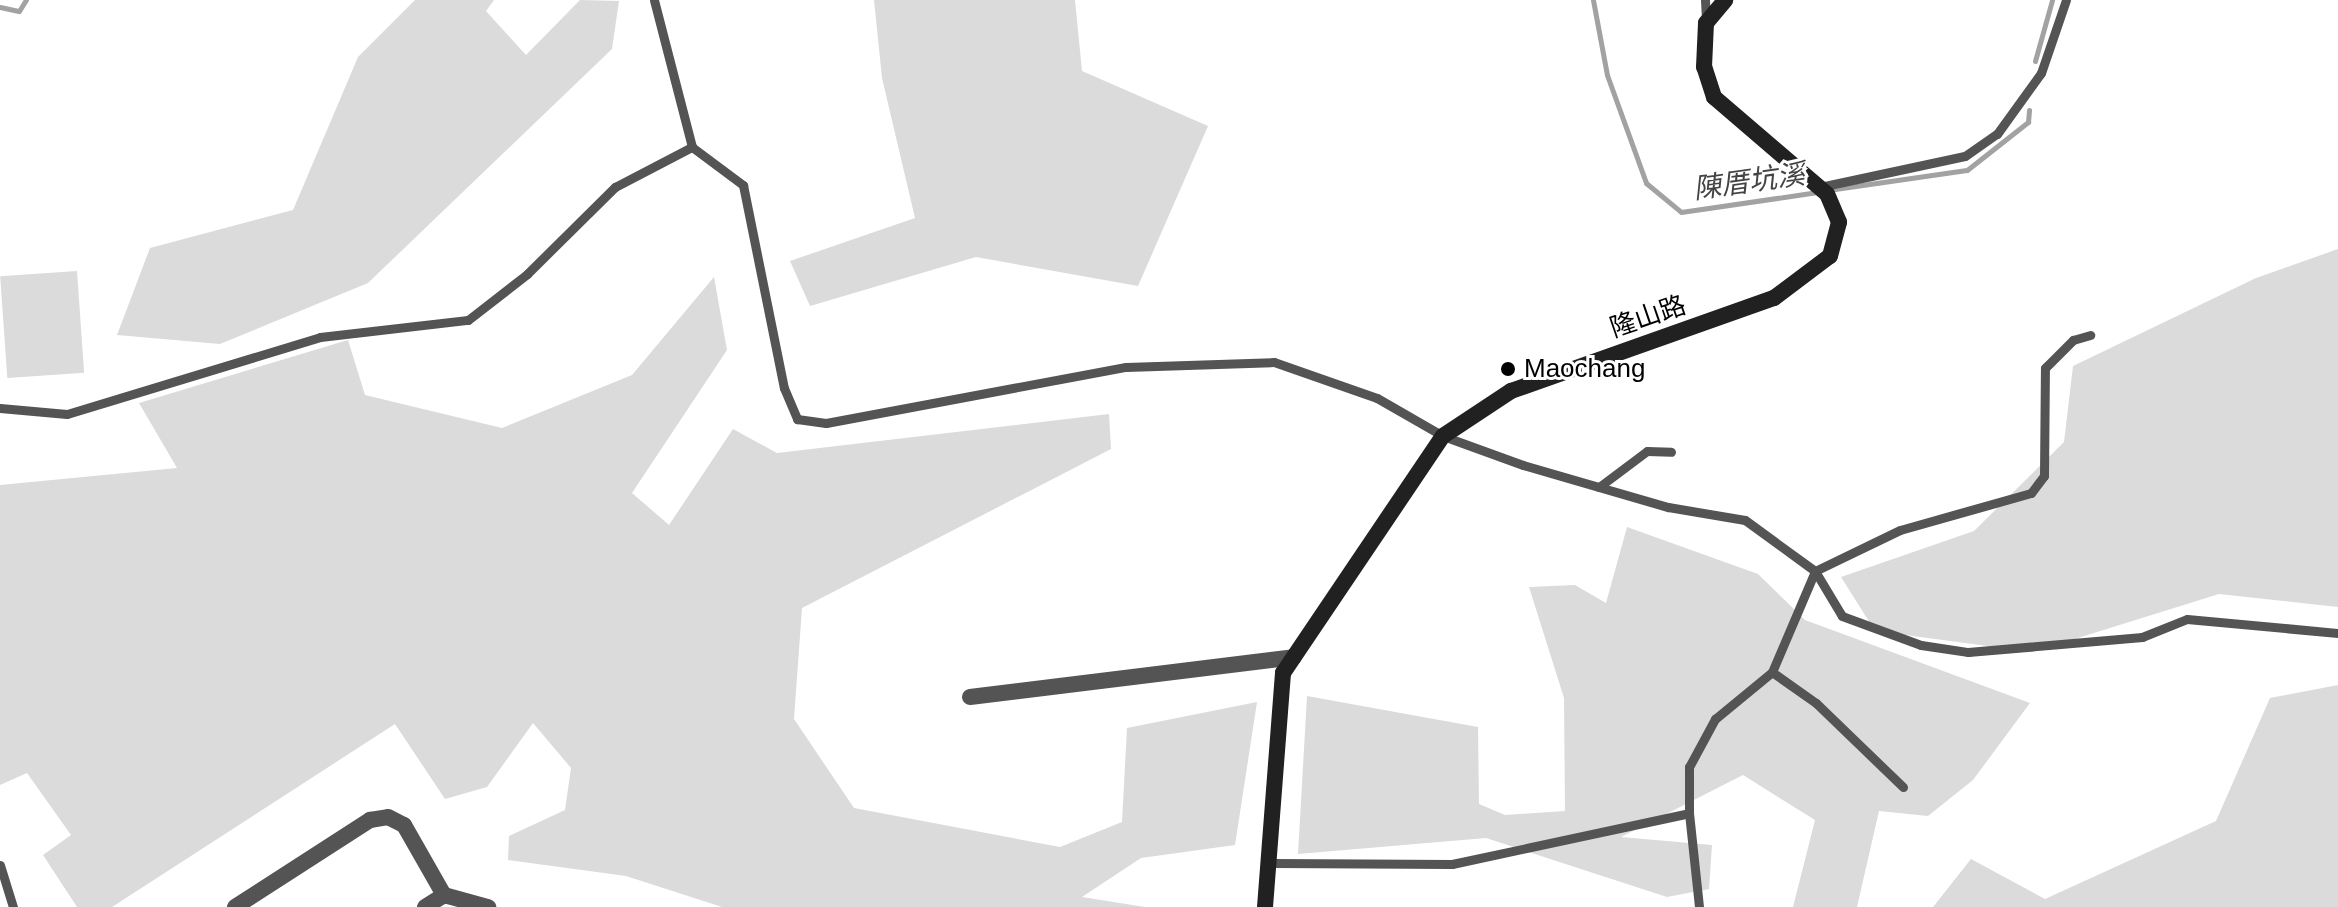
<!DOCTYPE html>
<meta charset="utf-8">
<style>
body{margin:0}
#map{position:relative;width:2338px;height:907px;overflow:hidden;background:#fff;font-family:Arial,"Noto Sans TC",sans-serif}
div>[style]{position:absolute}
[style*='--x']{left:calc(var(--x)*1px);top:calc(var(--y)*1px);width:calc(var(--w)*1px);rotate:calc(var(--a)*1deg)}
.green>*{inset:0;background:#dbdbdb;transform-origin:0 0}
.stream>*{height:5px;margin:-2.5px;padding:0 2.5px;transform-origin:2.5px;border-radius:2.5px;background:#a2a2a2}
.lane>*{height:9px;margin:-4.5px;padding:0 4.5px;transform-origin:4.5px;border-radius:4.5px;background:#545454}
.street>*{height:16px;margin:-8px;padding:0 8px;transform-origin:8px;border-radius:8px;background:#545454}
.secondary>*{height:16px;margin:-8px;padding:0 8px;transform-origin:8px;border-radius:8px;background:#212121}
.dots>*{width:22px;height:22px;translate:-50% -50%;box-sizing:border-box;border:4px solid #fff;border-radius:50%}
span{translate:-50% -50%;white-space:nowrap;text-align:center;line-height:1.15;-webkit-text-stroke:6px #fff;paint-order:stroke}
.street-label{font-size:26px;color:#000}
.poi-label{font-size:26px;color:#000}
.left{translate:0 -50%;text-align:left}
.water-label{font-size:28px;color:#434343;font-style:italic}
</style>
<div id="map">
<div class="green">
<i style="clip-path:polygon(415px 0,494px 0,486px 11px,526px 55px,580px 0,619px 1px,612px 49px,368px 283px,220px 344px,117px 335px,150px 248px,293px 210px,358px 57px)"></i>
<i style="clip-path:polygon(874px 0,1075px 0,1082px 71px,1208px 126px,1138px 286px,976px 257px,810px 306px,790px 261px,915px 218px,882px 78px)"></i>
<i style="clip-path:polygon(2338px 249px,2338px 607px,2219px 594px,2033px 652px,1875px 631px,1841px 577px,1974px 531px,2064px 442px,2073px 366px,2256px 278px)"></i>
<i style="left:77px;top:271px;width:102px;height:77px;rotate:86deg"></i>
<i style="clip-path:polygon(714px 277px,727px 350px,632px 493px,669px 525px,733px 429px,777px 453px,1109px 414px,1111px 449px,802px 608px,794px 719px,854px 808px,1060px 847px,1122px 822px,1127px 728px,1257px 702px,1235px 845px,1141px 858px,1082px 897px,1145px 907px,722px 907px,626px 876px,508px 860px,509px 836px,565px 810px,571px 768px,533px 723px,487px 787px,445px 799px,395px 724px,112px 907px,77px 907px,43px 855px,71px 835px,27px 773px,0 785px,0 485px,177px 468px,139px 403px,348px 340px,365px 395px,502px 428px,632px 375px)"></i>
<i style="clip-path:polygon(1627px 527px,1758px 574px,1805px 620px,2030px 703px,1973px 780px,1928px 816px,1879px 811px,1857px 907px,1793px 907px,1815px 820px,1743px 775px,1621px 837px,1712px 845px,1709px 889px,1667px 897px,1486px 838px,1298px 854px,1307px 696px,1478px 727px,1479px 804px,1505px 815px,1565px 811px,1564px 698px,1529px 587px,1575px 585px,1606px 603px)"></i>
<i style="clip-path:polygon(2338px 685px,2338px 907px,1933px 907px,1971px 859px,2045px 899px,2216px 821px,2270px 698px)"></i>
</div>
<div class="stream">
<i style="--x:1593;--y:0;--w:76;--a:79.4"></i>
<i style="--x:1607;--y:75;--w:115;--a:70.1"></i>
<i style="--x:1646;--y:183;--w:45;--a:39.6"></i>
<i style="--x:1681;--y:212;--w:138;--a:-8.3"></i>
<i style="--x:0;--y:7;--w:19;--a:12"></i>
<i style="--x:19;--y:11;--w:13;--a:-58"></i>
<i style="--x:2035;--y:61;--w:63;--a:-74.4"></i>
<i style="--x:1828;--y:190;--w:140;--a:-8.2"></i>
<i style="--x:1967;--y:170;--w:78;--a:-38.2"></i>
<i style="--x:2028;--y:122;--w:12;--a:-85"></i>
</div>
<div class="lane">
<i style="--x:654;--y:0;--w:152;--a:75.5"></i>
<i style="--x:1705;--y:0;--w:21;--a:87"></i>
<i style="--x:1820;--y:187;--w:148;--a:-12.1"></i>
<i style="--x:1965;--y:156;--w:39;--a:-35"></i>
<i style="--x:1997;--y:134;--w:75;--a:-54.2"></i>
<i style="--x:2041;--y:73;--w:77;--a:-71.1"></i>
<i style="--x:0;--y:408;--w:67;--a:5.1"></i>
<i style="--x:67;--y:414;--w:264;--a:-16.9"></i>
<i style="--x:320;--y:337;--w:149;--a:-6.6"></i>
<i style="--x:468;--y:320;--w:75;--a:-37.9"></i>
<i style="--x:527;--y:274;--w:124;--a:-44.7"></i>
<i style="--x:615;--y:187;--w:87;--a:-27.5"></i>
<i style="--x:692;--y:147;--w:64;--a:36.7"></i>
<i style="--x:743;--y:185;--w:207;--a:78.6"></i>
<i style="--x:784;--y:388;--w:34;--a:67"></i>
<i style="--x:797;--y:419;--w:29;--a:8"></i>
<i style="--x:826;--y:423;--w:305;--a:-10.6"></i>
<i style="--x:1126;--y:367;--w:148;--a:-1.9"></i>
<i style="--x:1274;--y:362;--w:109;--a:19.3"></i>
<i style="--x:1377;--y:398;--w:76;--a:29.9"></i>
<i style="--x:1443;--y:436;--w:85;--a:19.9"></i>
<i style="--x:1523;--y:465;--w:151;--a:16.2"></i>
<i style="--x:1668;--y:507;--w:78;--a:9.6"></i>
<i style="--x:1745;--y:520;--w:87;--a:36.1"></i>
<i style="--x:1815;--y:571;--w:52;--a:59"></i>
<i style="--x:1842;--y:616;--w:84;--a:20.2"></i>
<i style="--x:1921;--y:645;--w:48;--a:8.5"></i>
<i style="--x:1968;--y:652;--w:175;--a:-4.9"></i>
<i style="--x:2142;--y:637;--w:48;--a:-21.8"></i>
<i style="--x:2187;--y:619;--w:152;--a:5.3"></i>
<i style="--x:1599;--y:487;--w:60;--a:-36.9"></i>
<i style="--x:1647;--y:451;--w:24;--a:2"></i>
<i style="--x:1772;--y:672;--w:54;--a:35.2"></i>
<i style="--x:1816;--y:703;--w:121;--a:44"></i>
<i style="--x:1689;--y:813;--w:95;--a:83.9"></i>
<i style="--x:1272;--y:863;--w:180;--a:0.3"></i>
<i style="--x:1452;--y:864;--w:242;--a:-12.1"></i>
<i style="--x:1689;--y:813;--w:46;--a:-90"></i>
<i style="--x:1689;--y:767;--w:55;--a:-61.6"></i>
<i style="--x:1715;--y:719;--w:74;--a:-39.5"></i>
<i style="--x:1772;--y:672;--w:110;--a:-66.9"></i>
<i style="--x:1815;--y:571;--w:94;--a:-25.8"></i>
<i style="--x:1900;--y:530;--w:136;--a:-15.8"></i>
<i style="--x:2031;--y:493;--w:21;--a:-53"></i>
<i style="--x:2044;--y:476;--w:108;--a:-89.5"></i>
<i style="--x:2045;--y:368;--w:40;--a:-45"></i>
<i style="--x:2073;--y:340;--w:18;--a:-16"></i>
<i style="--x:0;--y:865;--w:44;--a:72.8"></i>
</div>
<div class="street">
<i style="--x:970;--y:697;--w:326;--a:-7"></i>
<i style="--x:444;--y:895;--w:46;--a:15.3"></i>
<i style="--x:235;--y:907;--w:161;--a:-32.8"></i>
<i style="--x:370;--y:820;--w:18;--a:-9"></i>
<i style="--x:388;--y:817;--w:18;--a:27"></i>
<i style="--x:404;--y:825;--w:81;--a:60.3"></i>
<i style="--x:425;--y:907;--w:22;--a:-32"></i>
</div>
<div class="secondary">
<i style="--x:1265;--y:907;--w:235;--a:-85.6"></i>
<i style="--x:1283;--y:673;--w:286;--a:-56"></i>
<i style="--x:1443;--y:436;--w:82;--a:-33.5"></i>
<i style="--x:1511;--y:391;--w:279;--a:-19.5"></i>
<i style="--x:1774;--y:298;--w:70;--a:-36.9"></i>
<i style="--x:1830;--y:256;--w:35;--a:-75"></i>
<i style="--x:1839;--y:222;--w:30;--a:-113"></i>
<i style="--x:1827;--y:194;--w:149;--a:-139.4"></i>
<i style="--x:1714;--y:97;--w:32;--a:-108"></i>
<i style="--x:1704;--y:67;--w:44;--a:-87.4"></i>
<i style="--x:1706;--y:23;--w:30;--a:-50"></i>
</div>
<div class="dots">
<i style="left:1508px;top:369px;background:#000"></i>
</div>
<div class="street-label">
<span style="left:1648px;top:317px;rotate:-19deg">隆山路</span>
</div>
<div class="poi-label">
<span class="left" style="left:1524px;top:369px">Maochang</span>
</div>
<div class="water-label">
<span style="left:1749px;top:182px;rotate:-8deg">陳厝坑溪</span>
</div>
</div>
